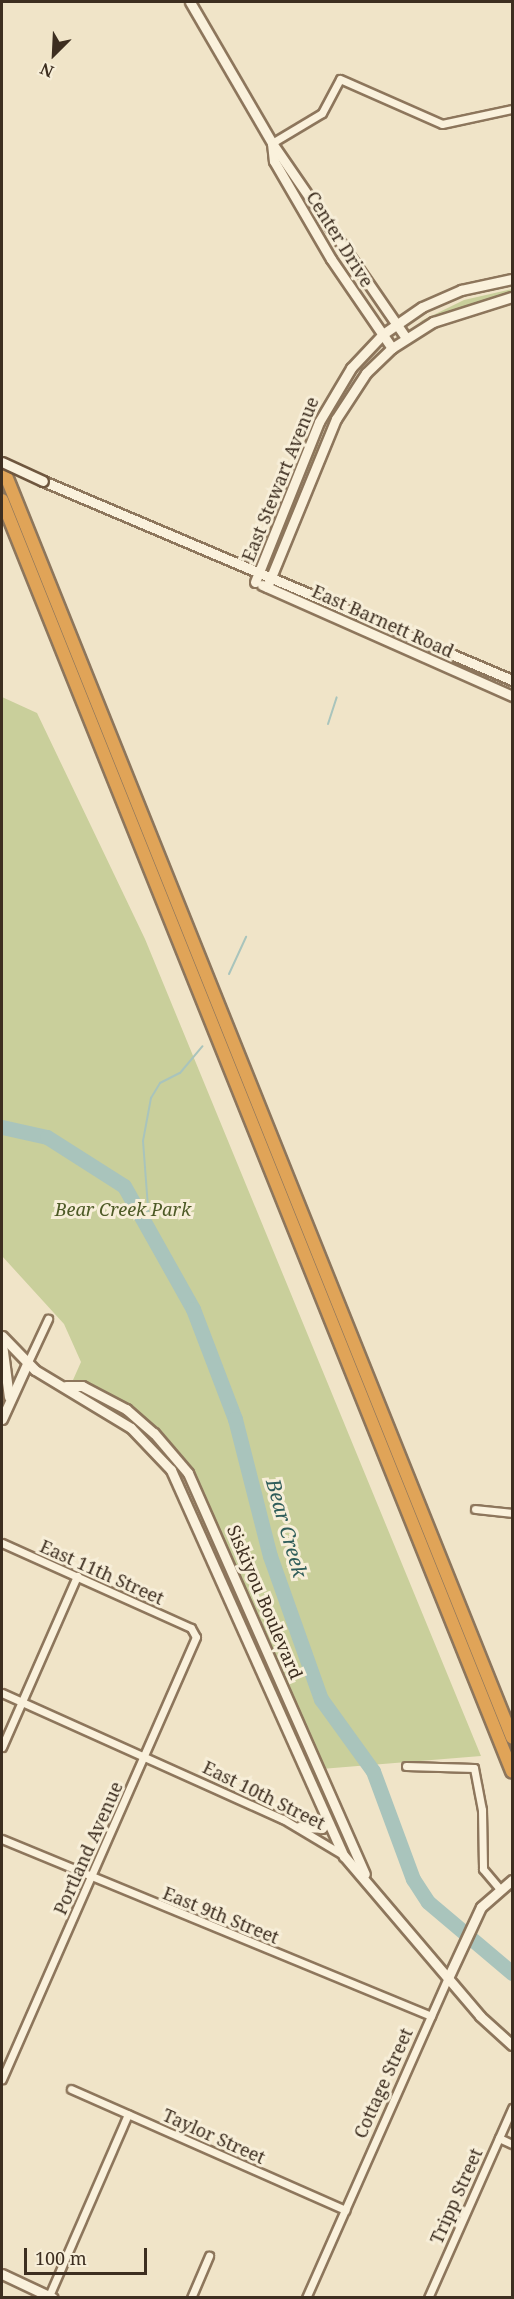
<!DOCTYPE html>
<style>
body{margin:0}
#map{position:relative;width:514px;height:2299px;overflow:hidden;background:#f0e4c8;font-family:"Noto Serif",serif}
div>[style]{position:absolute}
[style*='--x']{left:calc(var(--x)*1px);top:calc(var(--y)*1px);width:calc(var(--w)*1px);rotate:calc(var(--a)*1deg)}
.green>*{inset:0;background:#c9cf9b}
.stream>*{height:2px;margin:-1px;padding:0 1px;transform-origin:1px;border-radius:1px;background:#a9c4bc}
.river>*{height:15px;margin:-7.5px;padding:0 7.5px;transform-origin:7.5px;border-radius:7.5px;background:#a9c4bc}
.roads{filter:drop-shadow(2px 0 #8d765c) drop-shadow(-2px 0 #8d765c) drop-shadow(0 2px #8d765c) drop-shadow(0 -2px #8d765c)}
.street>*{height:7px;margin:-3.5px;padding:0 3.5px;transform-origin:3.5px;border-radius:3.5px;background:#faf1dc}
.secondary>*{height:9px;margin:-4.5px;padding:0 4.5px;transform-origin:4.5px;border-radius:4.5px;background:#faf1dc}
.highway>*{height:12px;margin:-6px;padding:0 6px;transform-origin:6px;border-radius:6px;background:#e0a458}
.bridges{filter:drop-shadow(2px 0 #6f573f) drop-shadow(-2px 0 #6f573f) drop-shadow(0 2px #6f573f) drop-shadow(0 -2px #6f573f)}
.secondary-bridge>*{height:9px;margin:-4.5px;padding:0 4.5px;transform-origin:4.5px;border-radius:4.5px;background:#faf1dc}
span{translate:-50% -50%;white-space:nowrap;text-align:center;line-height:1.15;-webkit-text-stroke:6px #f7eed8;paint-order:stroke}
.street-label{font-size:18px;color:#3d2e20}
.park-label{font-size:18px;color:#4d5a26;font-style:italic}
.water-label{font-size:20px;color:#2f5d5a;font-style:italic}
.frame{position:absolute;inset:0;border:3px solid #3d2e20;pointer-events:none}
.north{position:absolute;left:24px;top:24px;width:60px;height:60px;-webkit-text-stroke:4px #f7eed8;paint-order:stroke;rotate:204deg;font-size:16px;font-weight:700;line-height:24px;text-align:center;color:#3d2e20}
.north::after{content:'';display:block;margin:auto;width:21px;height:27px;background:#3d2e20;clip-path:polygon(50% 0,100% 100%,50% 72%,0 100%)}
.scale{position:absolute;left:24px;top:2248px;width:123px;height:27px;box-sizing:border-box;border:3px solid #3d2e20;border-top:0;padding-left:8px;font-size:18px;line-height:21px;white-space:nowrap;color:#3d2e20;-webkit-text-stroke:4px #f7eed8;paint-order:stroke}
</style>
<div id="map">
<div class="green">
<i style="clip-path:polygon(512px 289px,512px 293px,419px 322px,464px 300px)"></i>
<i style="clip-path:polygon(318px 439px,319px 451px,306px 481px,307px 465px)"></i>
<i style="clip-path:polygon(2px 697px,37px 713px,145px 939px,481px 1756px,321px 1769px,191px 1472px,161px 1435px,101px 1391px,73px 1380px,81px 1362px,64px 1324px,2px 1256px)"></i>
</div>
<div class="stream">
<i style="--x:328;--y:724;--w:28;--a:-72"></i>
<i style="--x:229;--y:974;--w:41;--a:-65.3"></i>
<i style="--x:150;--y:1234;--w:93;--a:-94.3"></i>
<i style="--x:143;--y:1141;--w:44;--a:-79.5"></i>
<i style="--x:151;--y:1098;--w:17;--a:-59"></i>
<i style="--x:160;--y:1083;--w:22;--a:-27"></i>
<i style="--x:180;--y:1073;--w:35;--a:-50"></i>
</div>
<div class="river">
<i style="--x:2;--y:1127;--w:46;--a:12.5"></i>
<i style="--x:47;--y:1137;--w:91;--a:32.5"></i>
<i style="--x:124;--y:1186;--w:141;--a:60.7"></i>
<i style="--x:193;--y:1309;--w:118;--a:69.1"></i>
<i style="--x:235;--y:1419;--w:141;--a:75.7"></i>
<i style="--x:270;--y:1556;--w:152;--a:70.4"></i>
<i style="--x:321;--y:1699;--w:89;--a:54.2"></i>
<i style="--x:373;--y:1771;--w:115;--a:69.7"></i>
<i style="--x:413;--y:1879;--w:27;--a:57"></i>
<i style="--x:428;--y:1902;--w:110;--a:40.2"></i>
</div>
<div class="roads">
<div class="street">
<i style="--x:272;--y:143;--w:58;--a:-31"></i>
<i style="--x:322;--y:113;--w:38;--a:-62"></i>
<i style="--x:340;--y:79;--w:111;--a:23.8"></i>
<i style="--x:442;--y:124;--w:72;--a:-12.1"></i>
<i style="--x:27;--y:1364;--w:50;--a:-65"></i>
<i style="--x:475;--y:1509;--w:37;--a:6"></i>
<i style="--x:2;--y:1543;--w:207;--a:24.2"></i>
<i style="--x:191;--y:1628;--w:10;--a:61"></i>
<i style="--x:196;--y:1637;--w:483;--a:113.7"></i>
<i style="--x:2;--y:1693;--w:308;--a:24.2"></i>
<i style="--x:283;--y:1819;--w:70;--a:31"></i>
<i style="--x:2;--y:1747;--w:187;--a:-66.3"></i>
<i style="--x:406;--y:1766;--w:68;--a:1.7"></i>
<i style="--x:474;--y:1768;--w:43;--a:79.2"></i>
<i style="--x:482;--y:1810;--w:59;--a:89"></i>
<i style="--x:483;--y:1869;--w:23;--a:50"></i>
<i style="--x:2;--y:1839;--w:464;--a:22.4"></i>
<i style="--x:71;--y:2089;--w:300;--a:23.8"></i>
<i style="--x:499;--y:2138;--w:14;--a:25"></i>
<i style="--x:49;--y:2296;--w:198;--a:-66.5"></i>
<i style="--x:191;--y:2298;--w:46;--a:-66.8"></i>
<i style="--x:306;--y:2298;--w:350;--a:-66.1"></i>
<i style="--x:428;--y:2298;--w:208;--a:-66.1"></i>
</div>
<div class="secondary">
<i style="--x:190;--y:2;--w:163;--a:59.8"></i>
<i style="--x:272;--y:143;--w:237;--a:55.5"></i>
<i style="--x:272;--y:143;--w:18;--a:84"></i>
<i style="--x:274;--y:161;--w:113;--a:59.8"></i>
<i style="--x:331;--y:259;--w:108;--a:55.6"></i>
<i style="--x:43;--y:481;--w:509;--a:22.99"></i>
<i style="--x:255;--y:582;--w:172;--a:-68.2"></i>
<i style="--x:319;--y:422;--w:63;--a:-59.3"></i>
<i style="--x:351;--y:368;--w:47;--a:-46.7"></i>
<i style="--x:383;--y:334;--w:47;--a:-34.7"></i>
<i style="--x:422;--y:307;--w:43;--a:-23.6"></i>
<i style="--x:461;--y:290;--w:52;--a:-12.2"></i>
<i style="--x:262;--y:585;--w:274;--a:23.9"></i>
<i style="--x:267;--y:587;--w:182;--a:-67.7"></i>
<i style="--x:336;--y:419;--w:55;--a:-56.9"></i>
<i style="--x:366;--y:373;--w:36;--a:-44"></i>
<i style="--x:392;--y:348;--w:49;--a:-32.4"></i>
<i style="--x:433;--y:322;--w:83;--a:-17.6"></i>
<i style="--x:2;--y:1336;--w:47;--a:45.9"></i>
<i style="--x:35;--y:1370;--w:112;--a:31.1"></i>
<i style="--x:131;--y:1428;--w:58;--a:46.4"></i>
<i style="--x:171;--y:1470;--w:423;--a:65.9"></i>
<i style="--x:344;--y:1856;--w:210;--a:49.6"></i>
<i style="--x:480;--y:2016;--w:43;--a:42.2"></i>
<i style="--x:2;--y:1344;--w:53;--a:82.5"></i>
<i style="--x:66;--y:1386;--w:16;--a:0"></i>
<i style="--x:82;--y:1386;--w:50;--a:27.6"></i>
<i style="--x:126;--y:1409;--w:37;--a:41"></i>
<i style="--x:154;--y:1433;--w:52;--a:49.6"></i>
<i style="--x:188;--y:1473;--w:438;--a:66.2"></i>
<i style="--x:2;--y:1419;--w:60;--a:-65.6"></i>
<i style="--x:299;--y:1827;--w:23;--a:2"></i>
<i style="--x:322;--y:1828;--w:12;--a:-76"></i>
<i style="--x:448;--y:1978;--w:78;--a:-65.1"></i>
<i style="--x:481;--y:1907;--w:41;--a:-41.1"></i>
<i style="--x:2;--y:2274;--w:56;--a:25.2"></i>
</div>
<div class="highway">
<i style="--x:2;--y:466;--w:1370;--a:68.14"></i>
<i style="--x:2;--y:500;--w:1370;--a:68.14"></i>
</div>
</div>
<div class="bridges">
<div class="secondary-bridge">
<i style="--x:2;--y:462;--w:45;--a:24.9"></i>
</div>
</div>
<div class="street-label">
<span style="left:340px;top:239px;rotate:58deg">Center Drive</span>
<span style="left:280px;top:479px;rotate:-68deg">East Stewart Avenue</span>
<span style="left:383px;top:621px;rotate:24deg">East Barnett Road</span>
<span style="left:102px;top:1572px;rotate:24deg">East 11th Street</span>
<span style="left:265px;top:1602px;rotate:67deg">Siskiyou Boulevard</span>
<span style="left:264px;top:1795px;rotate:26deg">East 10th Street</span>
<span style="left:88px;top:1848px;rotate:-66deg">Portland Avenue</span>
<span style="left:221px;top:1915px;rotate:22deg">East 9th Street</span>
<span style="left:383px;top:2083px;rotate:-66deg">Cottage Street</span>
<span style="left:214px;top:2136px;rotate:24deg">Taylor Street</span>
<span style="left:456px;top:2196px;rotate:-66deg">Tripp Street</span>
</div>
<div class="park-label">
<span style="left:123px;top:1209px">Bear Creek Park</span>
</div>
<div class="water-label">
<span style="left:287px;top:1528px;rotate:74deg">Bear Creek</span>
</div>
<div class="frame"></div>
<div class="north">N</div>
<div class="scale">100 m</div>
</div>
